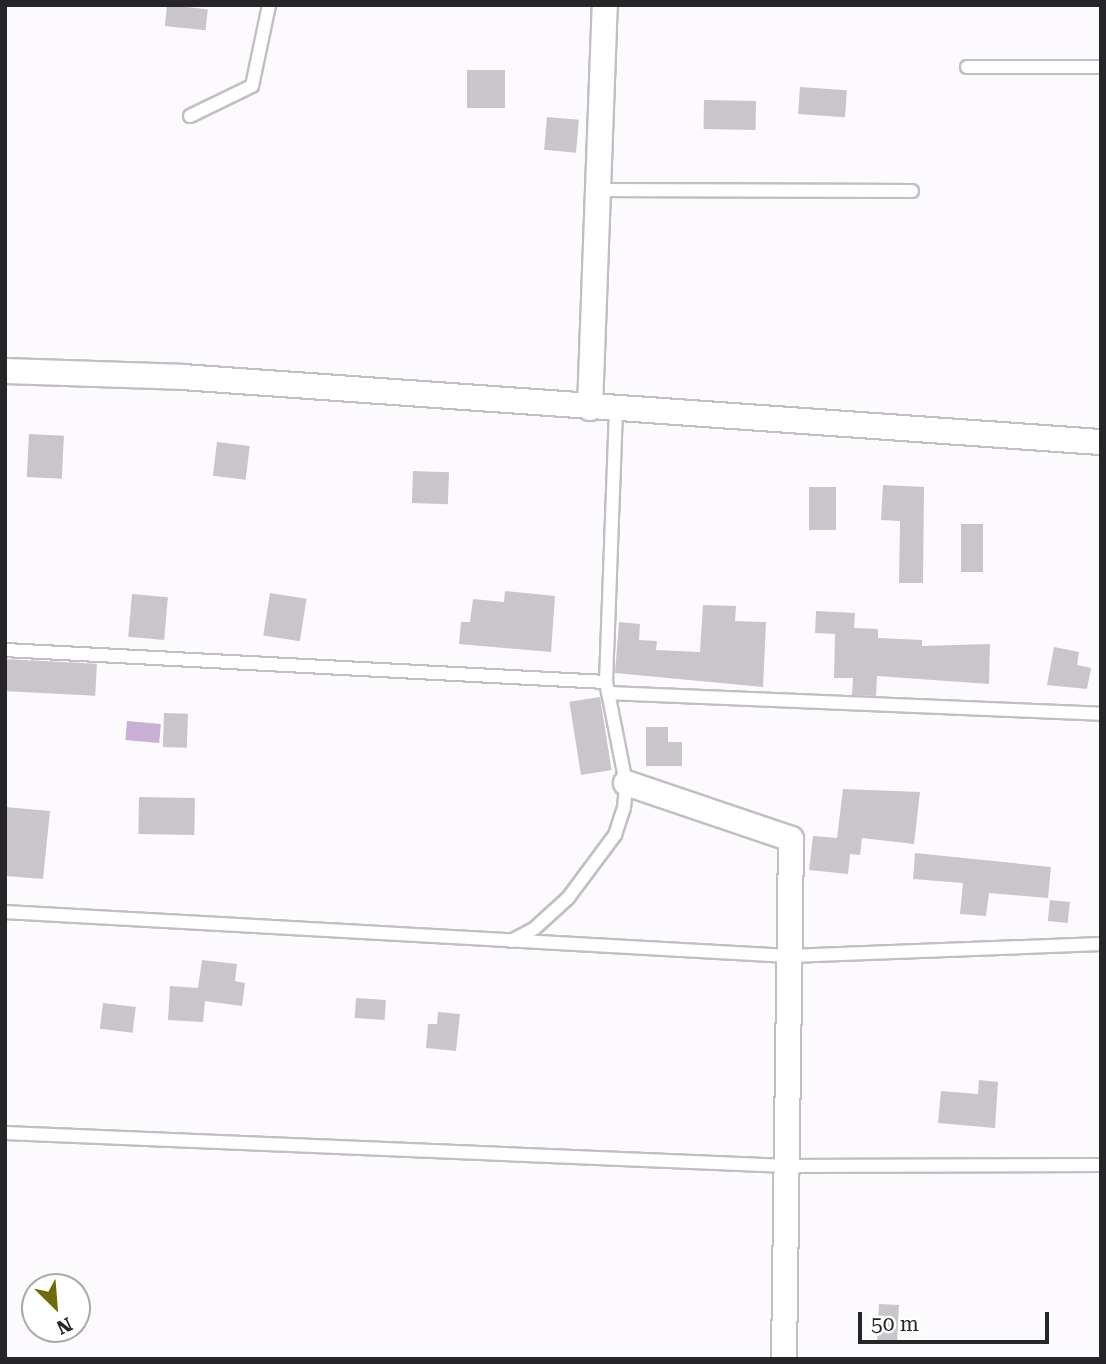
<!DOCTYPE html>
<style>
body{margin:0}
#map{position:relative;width:1106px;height:1364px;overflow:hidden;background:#fdfafe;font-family:"Roboto Serif",serif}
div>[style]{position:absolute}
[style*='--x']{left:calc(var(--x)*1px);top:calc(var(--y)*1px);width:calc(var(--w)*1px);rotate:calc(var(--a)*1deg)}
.water>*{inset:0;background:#caafd5;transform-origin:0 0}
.building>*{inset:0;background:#c9c5ca;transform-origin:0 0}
.roads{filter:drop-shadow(2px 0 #c2bfc4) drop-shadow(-2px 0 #c2bfc4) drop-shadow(0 2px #c2bfc4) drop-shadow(0 -2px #c2bfc4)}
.service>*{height:12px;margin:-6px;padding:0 6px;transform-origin:6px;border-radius:6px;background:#fff}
.minor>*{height:24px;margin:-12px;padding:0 12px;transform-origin:12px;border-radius:12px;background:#fff}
span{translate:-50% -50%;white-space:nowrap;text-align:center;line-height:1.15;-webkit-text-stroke:7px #fff;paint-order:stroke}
.frame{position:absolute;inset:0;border:7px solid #262527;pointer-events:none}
.north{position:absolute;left:21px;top:1273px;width:70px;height:70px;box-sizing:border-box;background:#fff;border:2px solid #a8a8a9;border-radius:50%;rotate:155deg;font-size:19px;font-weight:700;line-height:28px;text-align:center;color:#262527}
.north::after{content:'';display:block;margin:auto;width:24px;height:32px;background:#6f6a05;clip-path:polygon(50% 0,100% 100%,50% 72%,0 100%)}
.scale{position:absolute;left:858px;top:1312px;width:191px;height:32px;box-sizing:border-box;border:4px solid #262527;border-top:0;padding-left:9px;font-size:21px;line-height:24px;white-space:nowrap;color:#262527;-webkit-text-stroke:5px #fff;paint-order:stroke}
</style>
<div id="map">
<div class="water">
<i style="left:127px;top:721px;width:34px;height:19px;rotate:5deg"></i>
</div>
<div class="building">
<i style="left:167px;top:5px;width:41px;height:21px;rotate:6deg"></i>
<i style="left:467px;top:70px;width:38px;height:38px"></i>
<i style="left:800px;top:87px;width:47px;height:27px;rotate:4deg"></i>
<i style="left:704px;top:100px;width:52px;height:29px;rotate:1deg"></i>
<i style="left:547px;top:117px;width:32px;height:33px;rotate:5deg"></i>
<i style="left:29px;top:434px;width:35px;height:43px;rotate:3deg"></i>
<i style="left:217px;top:442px;width:33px;height:34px;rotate:7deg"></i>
<i style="left:413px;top:471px;width:36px;height:32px;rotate:2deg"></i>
<i style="clip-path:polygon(883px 485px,924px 487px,923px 583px,899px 583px,900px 521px,881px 520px)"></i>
<i style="left:809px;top:487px;width:27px;height:43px"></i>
<i style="left:961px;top:524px;width:22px;height:48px"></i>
<i style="clip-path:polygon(505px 591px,555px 596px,551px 652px,459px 644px,461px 622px,470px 622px,473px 599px,504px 602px)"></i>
<i style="left:270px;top:593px;width:37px;height:43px;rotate:9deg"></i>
<i style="left:132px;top:594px;width:36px;height:43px;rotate:5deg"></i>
<i style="clip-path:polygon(703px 605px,736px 606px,735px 621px,766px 622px,763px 687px,615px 673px,619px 622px,640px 624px,639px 640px,657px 641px,656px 650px,700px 652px)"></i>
<i style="clip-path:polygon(816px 611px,855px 613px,854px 628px,878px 629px,878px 638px,922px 640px,922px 646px,990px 644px,989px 684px,877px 676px,876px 696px,852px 695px,853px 678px,834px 678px,835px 634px,815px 633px)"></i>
<i style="clip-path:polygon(1054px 647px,1079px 652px,1077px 665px,1091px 668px,1087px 689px,1047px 685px)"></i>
<i style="left:5px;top:659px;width:92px;height:32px;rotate:3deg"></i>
<i style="left:600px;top:697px;width:74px;height:31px;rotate:81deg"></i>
<i style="left:164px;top:713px;width:24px;height:34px;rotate:2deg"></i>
<i style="clip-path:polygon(646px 727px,668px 727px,668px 742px,682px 742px,682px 766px,646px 766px)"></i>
<i style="clip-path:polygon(843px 789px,920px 792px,914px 844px,862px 838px,860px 855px,850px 854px,848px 874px,809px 870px,813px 836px,837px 838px)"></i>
<i style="left:139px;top:797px;width:56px;height:37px;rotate:1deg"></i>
<i style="clip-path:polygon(5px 807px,50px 811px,43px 879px,5px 876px)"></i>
<i style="clip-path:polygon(915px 853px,1051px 867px,1048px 898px,989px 893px,986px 916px,960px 914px,963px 883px,913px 879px)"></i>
<i style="left:1050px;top:900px;width:20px;height:21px;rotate:6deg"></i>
<i style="clip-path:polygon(202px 960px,237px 964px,235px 981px,245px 983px,242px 1006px,205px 1001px,203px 1022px,168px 1020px,170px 986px,198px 988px)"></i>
<i style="left:356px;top:998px;width:30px;height:20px;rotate:4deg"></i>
<i style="left:103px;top:1003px;width:33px;height:26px;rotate:7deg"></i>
<i style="clip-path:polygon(438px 1012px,460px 1014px,456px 1051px,426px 1048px,428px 1024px,437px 1024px)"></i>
<i style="clip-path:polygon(979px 1080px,998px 1082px,995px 1128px,938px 1123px,941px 1091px,978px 1094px)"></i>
<i style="left:879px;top:1304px;width:20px;height:39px;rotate:3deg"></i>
</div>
<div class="roads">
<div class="service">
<i style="--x:967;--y:67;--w:134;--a:0"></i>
<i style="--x:190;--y:116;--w:69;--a:-25.8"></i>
<i style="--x:252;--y:86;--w:83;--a:-78.1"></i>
<i style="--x:598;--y:190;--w:314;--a:0.2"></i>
<i style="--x:5;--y:650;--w:602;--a:3.05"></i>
<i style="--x:608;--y:693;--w:493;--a:2.4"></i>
<i style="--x:5;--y:912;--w:785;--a:3.21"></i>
<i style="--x:789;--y:956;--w:312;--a:-2.2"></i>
<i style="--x:511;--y:941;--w:27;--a:-28"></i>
<i style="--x:535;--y:928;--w:45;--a:-42.3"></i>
<i style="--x:568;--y:898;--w:79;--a:-53.3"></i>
<i style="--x:615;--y:835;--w:28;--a:-72"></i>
<i style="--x:624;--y:808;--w:25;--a:-85"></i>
<i style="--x:626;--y:783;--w:103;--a:-101.2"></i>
<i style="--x:606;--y:682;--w:273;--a:-87.9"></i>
<i style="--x:5;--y:1133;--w:783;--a:2.42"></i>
<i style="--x:787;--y:1166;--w:314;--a:-0.2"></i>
</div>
<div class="minor">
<i style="--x:5;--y:371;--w:177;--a:1.9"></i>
<i style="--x:182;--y:377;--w:921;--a:4.05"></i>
<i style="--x:590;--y:408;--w:403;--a:-87.9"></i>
<i style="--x:626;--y:783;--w:174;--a:18.7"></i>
<i style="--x:791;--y:839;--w:520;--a:90.77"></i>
</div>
</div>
<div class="frame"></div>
<div class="north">N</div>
<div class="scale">50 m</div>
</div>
